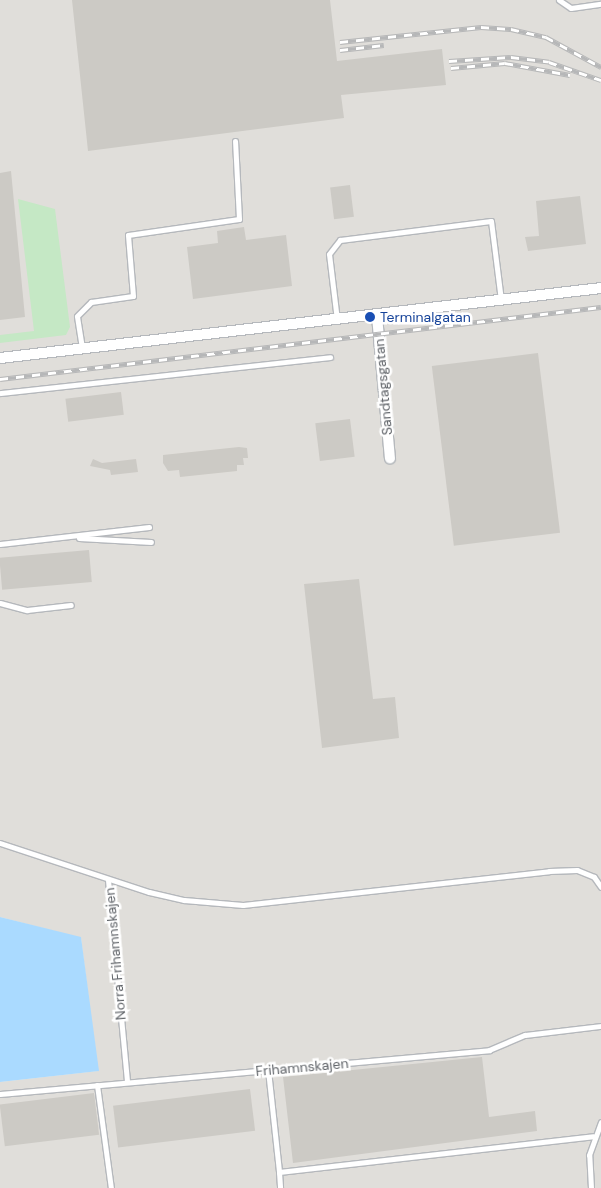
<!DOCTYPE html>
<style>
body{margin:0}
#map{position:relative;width:601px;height:1188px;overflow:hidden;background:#f1efe8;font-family:"DM Sans",sans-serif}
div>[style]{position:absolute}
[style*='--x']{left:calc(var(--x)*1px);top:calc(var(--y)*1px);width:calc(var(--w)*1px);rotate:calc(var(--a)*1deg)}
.industrial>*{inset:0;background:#e0deda}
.green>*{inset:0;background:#c5e8c5}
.water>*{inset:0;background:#aadaff}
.building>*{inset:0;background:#cccac5;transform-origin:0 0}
.roads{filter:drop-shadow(1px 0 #b5b8bc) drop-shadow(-1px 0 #b5b8bc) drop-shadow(0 1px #b5b8bc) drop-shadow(0 -1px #b5b8bc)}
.service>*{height:5px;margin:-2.5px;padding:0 2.5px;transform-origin:2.5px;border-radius:2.5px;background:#fff}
.minor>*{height:10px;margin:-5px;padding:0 5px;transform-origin:5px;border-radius:5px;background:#fff}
.rail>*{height:4.5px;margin-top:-2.25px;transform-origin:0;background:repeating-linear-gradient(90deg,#fff 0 8px,#b6b7b8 0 16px);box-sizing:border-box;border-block:1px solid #b6b7b8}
.dots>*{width:14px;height:14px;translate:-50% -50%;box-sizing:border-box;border:2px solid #fff;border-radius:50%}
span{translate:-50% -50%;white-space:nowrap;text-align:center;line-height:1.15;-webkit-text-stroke:5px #fff;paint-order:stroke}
.transit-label{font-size:14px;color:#164399}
.left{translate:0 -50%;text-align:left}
.street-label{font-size:14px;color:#5f6368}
</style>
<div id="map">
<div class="industrial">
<i style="clip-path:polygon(0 0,601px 0,601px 1188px,0 1188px,0 1082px,98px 1071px,81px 938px,0 917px)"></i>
</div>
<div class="green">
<i style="clip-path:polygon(18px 199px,55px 209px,70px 327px,66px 335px,0 343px,0 335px,34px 331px)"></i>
</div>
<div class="water">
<i style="clip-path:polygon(0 917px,81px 937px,99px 1071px,0 1082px)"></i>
</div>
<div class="building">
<i style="clip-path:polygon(72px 0,330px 0,337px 61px,442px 49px,446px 85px,341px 95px,344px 118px,88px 151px)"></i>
<i style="clip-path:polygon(11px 171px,25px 317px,0 320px,0 173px)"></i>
<i style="left:350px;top:185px;width:32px;height:20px;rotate:83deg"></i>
<i style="clip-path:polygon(580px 196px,586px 244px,528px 251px,525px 237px,539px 236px,536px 201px)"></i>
<i style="clip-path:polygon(244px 227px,246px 240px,286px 235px,292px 286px,193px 299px,187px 247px,218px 243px,217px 231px)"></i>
<i style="left:538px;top:353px;width:181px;height:107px;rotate:83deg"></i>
<i style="left:121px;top:392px;width:23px;height:56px;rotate:83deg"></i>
<i style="left:350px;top:419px;width:38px;height:35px;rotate:83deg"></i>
<i style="clip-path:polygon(239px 447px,247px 448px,248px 458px,243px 458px,244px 465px,237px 465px,237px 471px,180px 477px,179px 470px,168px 471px,163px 463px,163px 455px)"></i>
<i style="clip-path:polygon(93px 459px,102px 463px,136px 459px,138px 472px,111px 475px,110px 470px,90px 466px)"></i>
<i style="left:89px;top:550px;width:32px;height:90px;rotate:85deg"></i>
<i style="clip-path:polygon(359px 579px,373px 699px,395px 697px,399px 738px,322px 748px,304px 584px)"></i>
<i style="clip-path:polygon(482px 1057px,489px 1117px,535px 1111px,537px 1131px,293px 1163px,283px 1077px)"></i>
<i style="left:250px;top:1089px;width:42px;height:138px;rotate:83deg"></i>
<i style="left:94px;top:1093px;width:42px;height:95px;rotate:83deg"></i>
</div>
<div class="roads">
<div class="service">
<i style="--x:559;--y:0;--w:14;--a:34"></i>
<i style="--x:571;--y:8;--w:30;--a:-8"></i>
<i style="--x:337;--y:320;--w:66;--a:-96.9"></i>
<i style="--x:329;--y:254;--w:18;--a:-52"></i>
<i style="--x:340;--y:240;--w:152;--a:-7.2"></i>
<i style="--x:491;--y:221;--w:80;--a:82.8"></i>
<i style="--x:82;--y:348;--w:32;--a:-99"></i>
<i style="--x:77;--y:316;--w:20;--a:-45"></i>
<i style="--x:91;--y:302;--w:42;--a:-8.1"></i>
<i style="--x:133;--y:296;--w:61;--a:-94.7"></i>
<i style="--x:128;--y:235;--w:112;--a:-8.2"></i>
<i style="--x:239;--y:219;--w:78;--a:-92.9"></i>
<i style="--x:0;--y:393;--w:332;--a:-6.2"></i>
<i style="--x:79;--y:538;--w:72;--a:3.2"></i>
<i style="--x:0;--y:544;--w:150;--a:-6.5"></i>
<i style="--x:0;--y:603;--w:28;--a:15"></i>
<i style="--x:27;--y:610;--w:44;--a:-6.5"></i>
<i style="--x:0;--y:843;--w:157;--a:18.2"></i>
<i style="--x:149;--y:892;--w:36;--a:13"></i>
<i style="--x:184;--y:900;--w:59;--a:4.8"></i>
<i style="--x:243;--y:905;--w:308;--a:-6.3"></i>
<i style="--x:549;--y:871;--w:28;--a:-2"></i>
<i style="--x:577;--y:870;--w:18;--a:22"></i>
<i style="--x:594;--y:877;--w:12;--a:55"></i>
<i style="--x:108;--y:880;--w:203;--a:84.6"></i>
<i style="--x:268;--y:1070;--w:103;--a:83.8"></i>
<i style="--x:279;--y:1172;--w:316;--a:-6.5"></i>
<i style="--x:97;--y:1085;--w:104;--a:82.3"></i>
<i style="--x:0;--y:1094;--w:491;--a:-5.1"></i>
<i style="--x:489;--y:1050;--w:39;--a:-23"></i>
<i style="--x:525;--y:1035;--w:77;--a:-6.8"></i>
<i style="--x:279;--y:1172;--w:16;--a:86"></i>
<i style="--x:591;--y:1188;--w:33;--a:-93"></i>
<i style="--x:589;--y:1155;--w:35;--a:-70"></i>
</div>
<div class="minor">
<i style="--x:377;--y:316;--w:143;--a:84.8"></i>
<i style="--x:0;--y:358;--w:605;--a:-6.64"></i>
</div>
</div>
<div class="rail">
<i style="--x:340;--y:42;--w:142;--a:-6.1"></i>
<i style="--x:481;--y:27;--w:30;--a:4"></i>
<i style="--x:511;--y:29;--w:36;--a:13"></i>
<i style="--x:546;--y:37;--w:63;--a:28.6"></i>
<i style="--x:340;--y:50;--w:44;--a:-6.5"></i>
<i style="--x:449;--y:61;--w:62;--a:-3.7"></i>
<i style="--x:511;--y:57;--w:38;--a:7"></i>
<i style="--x:549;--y:62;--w:55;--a:19.1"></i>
<i style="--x:451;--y:68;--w:54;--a:-5.3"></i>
<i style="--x:505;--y:63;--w:66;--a:10.5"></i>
<i style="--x:0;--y:379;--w:605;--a:-6.83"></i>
</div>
<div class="dots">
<i style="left:370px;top:317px;background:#1a4fb4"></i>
</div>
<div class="transit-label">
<span class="left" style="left:380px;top:317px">Terminalgatan</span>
</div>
<div class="street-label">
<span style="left:383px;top:387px;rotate:-95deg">Sandtagsgatan</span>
<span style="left:115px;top:954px;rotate:-95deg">Norra Frihamnskajen</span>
<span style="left:302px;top:1067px;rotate:-5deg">Frihamnskajen</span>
</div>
</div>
